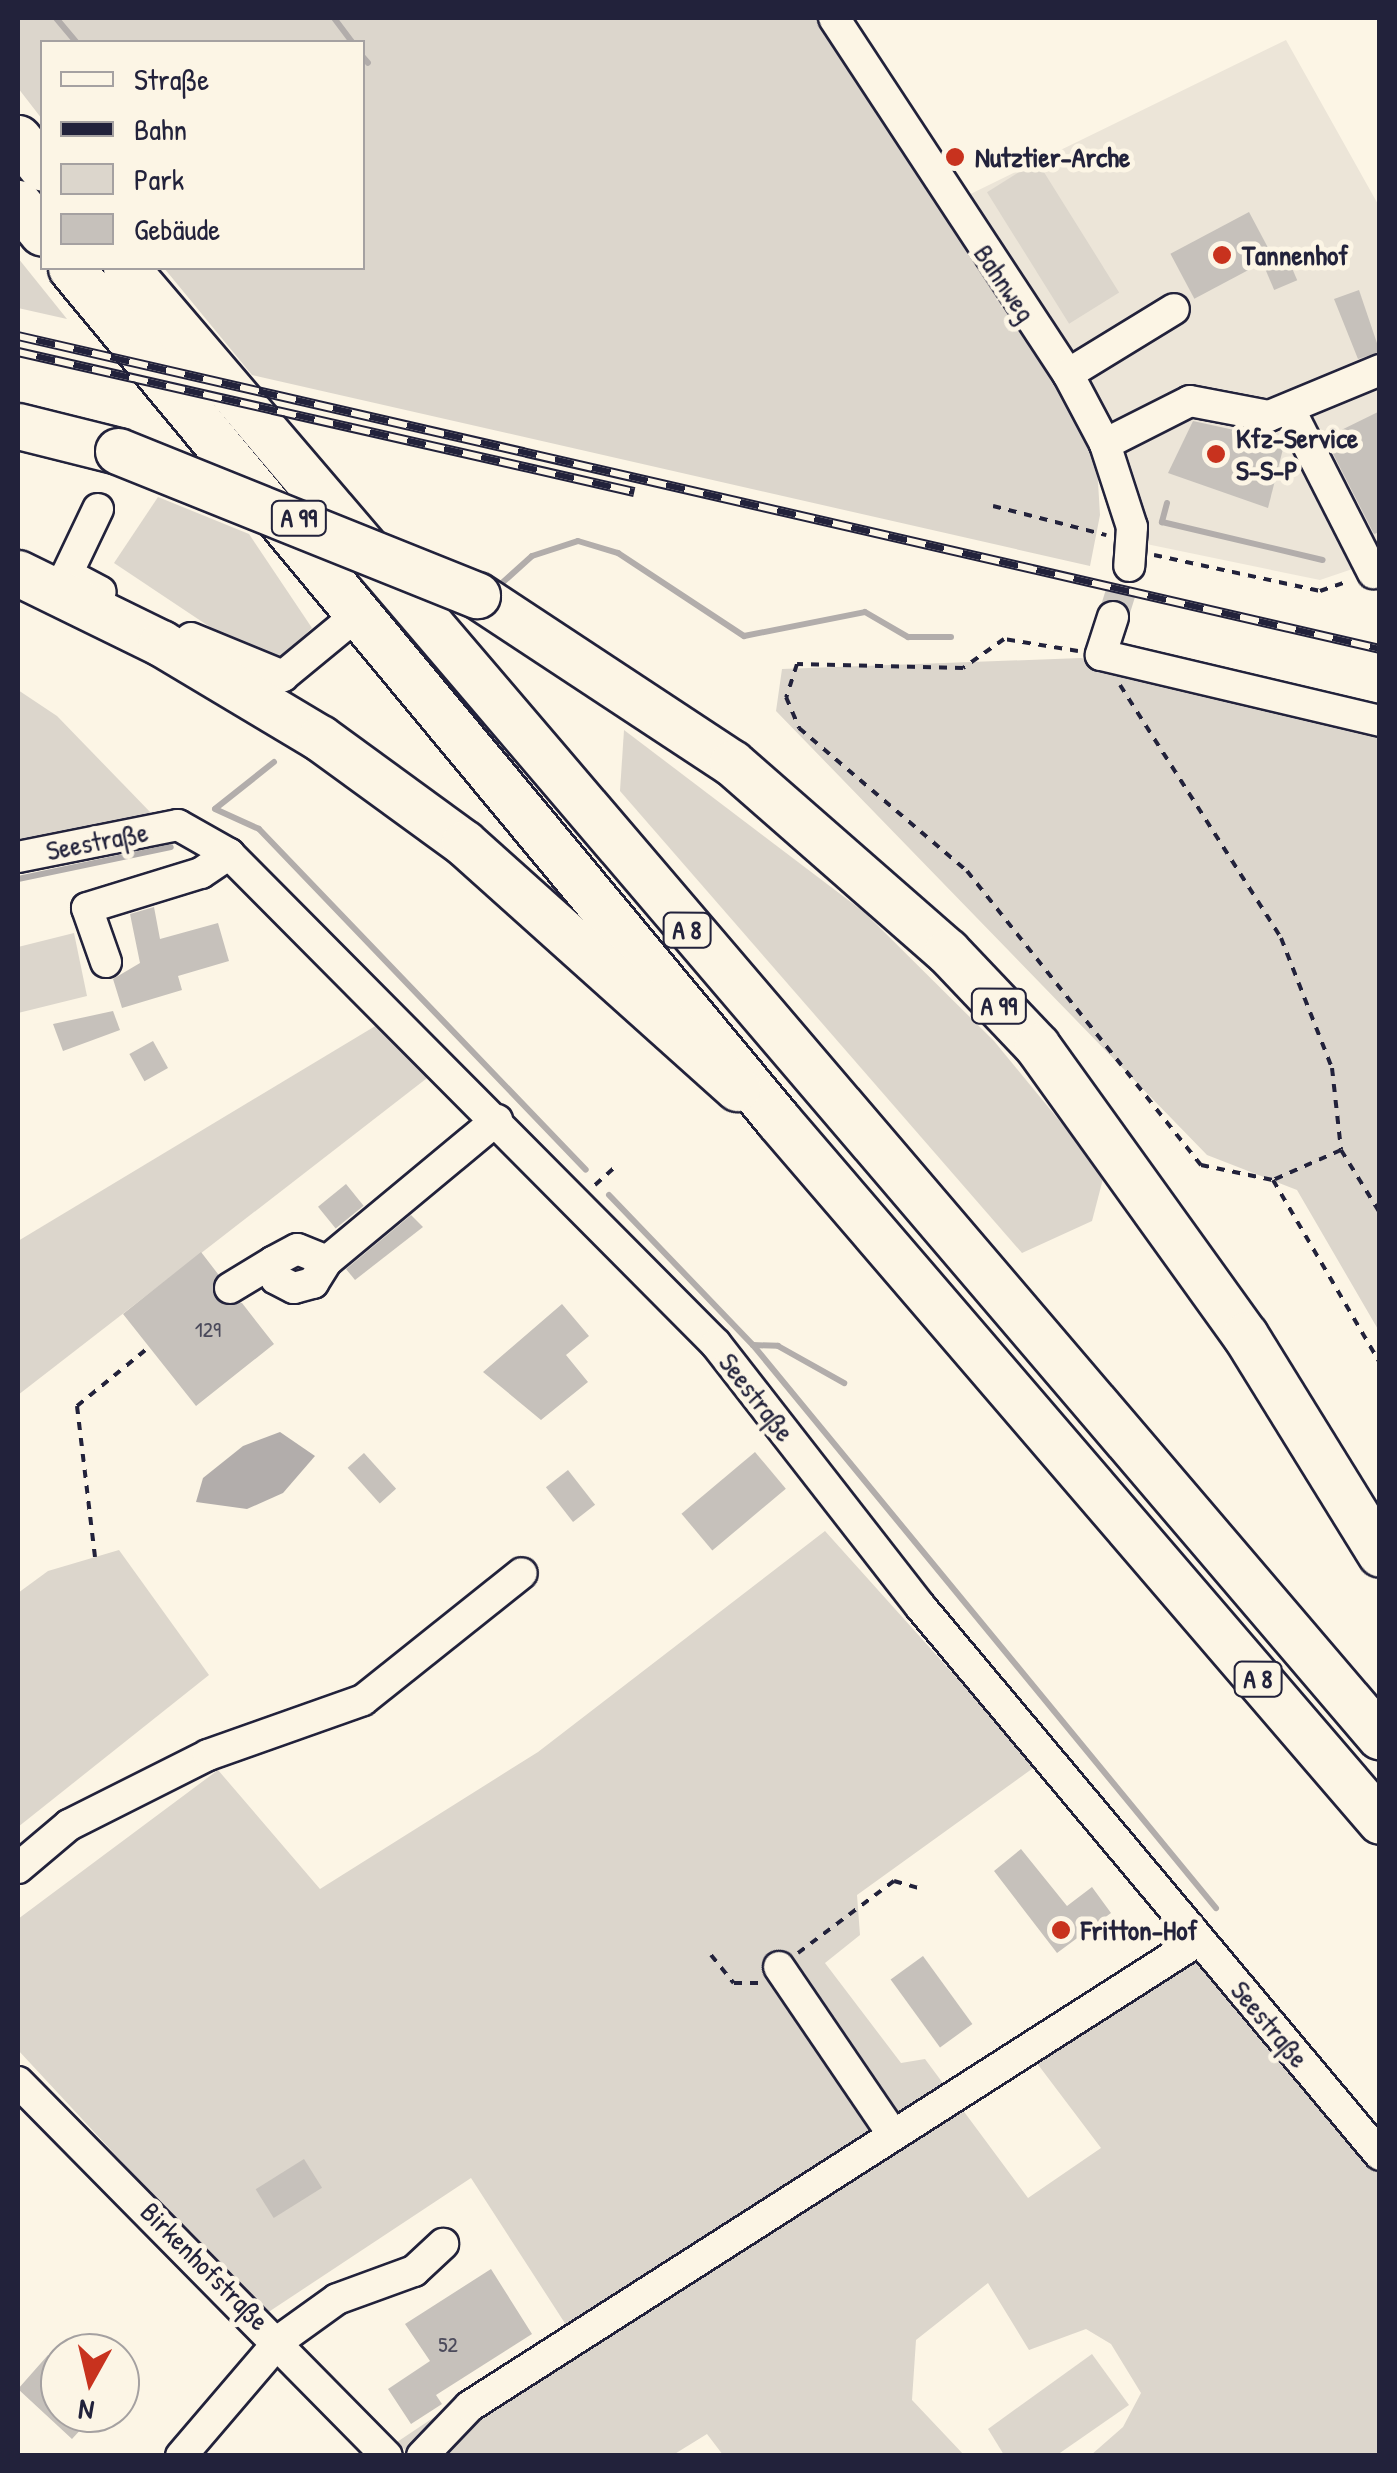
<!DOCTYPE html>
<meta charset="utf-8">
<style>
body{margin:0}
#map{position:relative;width:1397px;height:2473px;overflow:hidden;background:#fcf5e5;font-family:"Patrick Hand",sans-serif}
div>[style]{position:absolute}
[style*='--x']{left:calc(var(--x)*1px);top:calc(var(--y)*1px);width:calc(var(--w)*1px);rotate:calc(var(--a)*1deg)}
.built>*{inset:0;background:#ece5d8}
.green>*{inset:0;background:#dcd6cc;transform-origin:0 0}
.water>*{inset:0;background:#b2adab}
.stream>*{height:6px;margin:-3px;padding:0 3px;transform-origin:3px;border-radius:3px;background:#b2adab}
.building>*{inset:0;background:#c6c1bb;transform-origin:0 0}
.minor-tunnel>*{height:30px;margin-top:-15px;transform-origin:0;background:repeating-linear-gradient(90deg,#d0cbc3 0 30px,transparent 0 45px)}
.path>*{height:4px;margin-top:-2px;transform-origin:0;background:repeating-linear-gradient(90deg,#22223b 0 8px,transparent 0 16px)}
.roads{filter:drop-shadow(2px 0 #22223b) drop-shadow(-2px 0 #22223b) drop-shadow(0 2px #22223b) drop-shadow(0 -2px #22223b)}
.minor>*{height:30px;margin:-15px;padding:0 15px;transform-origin:15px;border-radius:15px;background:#fcf5e5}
.highway>*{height:45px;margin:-22.5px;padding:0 22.5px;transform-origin:22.5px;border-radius:22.5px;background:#fcf5e5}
.rail>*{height:10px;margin-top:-5px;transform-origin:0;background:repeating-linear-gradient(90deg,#fcf5e5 0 19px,#22223b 0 38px);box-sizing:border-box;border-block:2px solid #22223b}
.bridges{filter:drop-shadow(2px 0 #22223b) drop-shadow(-2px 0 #22223b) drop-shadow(0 2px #22223b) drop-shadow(0 -2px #22223b)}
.highway-bridge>*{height:45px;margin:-22.5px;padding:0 22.5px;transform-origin:22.5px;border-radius:22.5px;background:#fcf5e5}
.dots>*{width:28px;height:28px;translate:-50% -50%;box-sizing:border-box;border:5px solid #fcf5e5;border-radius:50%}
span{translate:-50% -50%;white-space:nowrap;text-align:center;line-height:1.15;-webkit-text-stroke:10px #fcf5e5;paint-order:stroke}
.number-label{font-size:22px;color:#4b4a5b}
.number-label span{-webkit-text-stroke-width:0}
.shield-label span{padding:2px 8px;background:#fcf5e5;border:2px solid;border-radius:8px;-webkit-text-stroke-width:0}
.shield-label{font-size:25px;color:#22223b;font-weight:700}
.poi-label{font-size:28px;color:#22223b;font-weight:700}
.left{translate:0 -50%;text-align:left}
.street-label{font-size:28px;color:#22223b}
.frame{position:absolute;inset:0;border:20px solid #22223b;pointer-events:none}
.legend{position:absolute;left:40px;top:40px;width:325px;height:230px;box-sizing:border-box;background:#fcf5e5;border:2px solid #a5a1a1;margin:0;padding:12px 18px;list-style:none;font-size:30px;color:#22223b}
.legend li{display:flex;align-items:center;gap:20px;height:50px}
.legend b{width:50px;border:2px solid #a5a1a1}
.north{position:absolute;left:40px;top:2333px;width:100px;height:100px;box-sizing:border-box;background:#fcf5e5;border:2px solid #a5a1a1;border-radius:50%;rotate:188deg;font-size:28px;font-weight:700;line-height:40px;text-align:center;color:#22223b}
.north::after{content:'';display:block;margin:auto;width:35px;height:45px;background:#c8321e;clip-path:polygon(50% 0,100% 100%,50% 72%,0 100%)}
</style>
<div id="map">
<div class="built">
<i style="clip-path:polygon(1286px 40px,1379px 206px,1379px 560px,1320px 580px,1127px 540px,1096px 449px,944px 207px)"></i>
</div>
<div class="green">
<i style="clip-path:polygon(18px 18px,823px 18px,1096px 449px,1100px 515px,1090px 566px,252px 375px,164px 268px,362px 268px,362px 42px,42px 42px,42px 119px,18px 88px)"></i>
<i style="left:1037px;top:161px;width:155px;height:59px;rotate:58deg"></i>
<i style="clip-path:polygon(18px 258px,67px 319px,18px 308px)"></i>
<i style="clip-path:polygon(158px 497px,249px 534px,312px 628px,270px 667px,114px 563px)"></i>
<i style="clip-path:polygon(1081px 658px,1379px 731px,1379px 1331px,1297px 1190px,1207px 1155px,776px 711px,782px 669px)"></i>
<i style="clip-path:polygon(18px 690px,57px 716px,153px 815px,18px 841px)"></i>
<i style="clip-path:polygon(624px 730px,864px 912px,994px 1041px,1104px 1175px,1092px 1221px,1022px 1253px,620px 791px)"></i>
<i style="clip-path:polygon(74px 933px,87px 996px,18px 1013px,18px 947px)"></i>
<i style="clip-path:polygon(387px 1019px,431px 1075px,18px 1395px,18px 1241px)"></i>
<i style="clip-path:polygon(825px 1531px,1036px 1766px,857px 1895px,860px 1935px,825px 1963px,901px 2063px,925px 2059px,1028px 2198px,1101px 2148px,1030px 2054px,1189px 1952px,1379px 2175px,1379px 2455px,1091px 2455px,1123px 2427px,1141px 2393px,1111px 2344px,1086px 2329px,1029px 2350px,988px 2283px,916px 2340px,912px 2400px,964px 2455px,723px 2455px,707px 2434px,673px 2455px,410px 2455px,397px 2442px,568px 2328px,471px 2178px,264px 2315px,18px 2050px,18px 1919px,218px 1770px,320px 1889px,538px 1752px)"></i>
<i style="clip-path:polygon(119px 1550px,209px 1675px,18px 1827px,18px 1593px,48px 1571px)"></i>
<i style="clip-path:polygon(1092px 2354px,1129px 2405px,1057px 2455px,1004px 2455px,988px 2429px)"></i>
</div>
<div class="water">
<i style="clip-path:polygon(280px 1432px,315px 1456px,283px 1493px,247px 1509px,196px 1502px,203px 1478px,243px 1446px)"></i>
</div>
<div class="stream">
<i style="--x:56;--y:18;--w:31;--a:50"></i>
<i style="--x:334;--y:18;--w:30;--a:53"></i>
<i style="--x:362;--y:56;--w:9;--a:49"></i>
<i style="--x:1167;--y:503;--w:20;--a:105"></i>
<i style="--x:1162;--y:522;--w:165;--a:13.3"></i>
<i style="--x:502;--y:583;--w:40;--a:-42"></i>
<i style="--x:532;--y:556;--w:48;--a:-18.1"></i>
<i style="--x:578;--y:541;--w:42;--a:16.7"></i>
<i style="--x:618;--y:553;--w:151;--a:33.4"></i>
<i style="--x:744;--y:636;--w:123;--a:-11.2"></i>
<i style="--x:865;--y:612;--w:50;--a:30.2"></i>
<i style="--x:908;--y:637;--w:43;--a:0"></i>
<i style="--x:274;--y:762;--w:75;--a:141.5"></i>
<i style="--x:215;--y:809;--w:48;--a:24.4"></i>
<i style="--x:259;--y:829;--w:472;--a:46.2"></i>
<i style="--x:18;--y:879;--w:156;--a:-11.8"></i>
<i style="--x:609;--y:1195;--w:208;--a:46.2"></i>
<i style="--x:753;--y:1345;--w:25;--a:2"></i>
<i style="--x:778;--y:1346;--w:76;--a:29.3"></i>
<i style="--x:753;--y:1345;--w:729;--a:50.57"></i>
</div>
<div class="building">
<i style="left:1249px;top:212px;width:51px;height:89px;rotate:62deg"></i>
<i style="left:1289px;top:261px;width:21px;height:25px;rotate:67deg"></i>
<i style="clip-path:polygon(1359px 290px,1380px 352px,1358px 359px,1334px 299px)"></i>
<i style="clip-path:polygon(1380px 411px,1380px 532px,1374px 534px,1325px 438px)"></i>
<i style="clip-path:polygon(1193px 421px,1285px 441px,1268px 508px,1168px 473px)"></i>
<i style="clip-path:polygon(154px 907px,160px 939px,218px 923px,229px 961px,178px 976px,182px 990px,122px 1008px,113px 979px,140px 963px,130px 914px)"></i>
<i style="clip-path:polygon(113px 1011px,120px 1030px,63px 1051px,53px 1024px)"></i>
<i style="left:153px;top:1041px;width:31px;height:27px;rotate:61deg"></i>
<i style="left:346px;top:1184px;width:28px;height:36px;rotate:51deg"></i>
<i style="clip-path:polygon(411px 1215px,423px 1227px,355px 1280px,346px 1269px)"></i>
<i style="clip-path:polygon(201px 1252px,218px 1274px,215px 1298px,242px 1303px,274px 1344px,196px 1406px,123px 1314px)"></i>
<i style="clip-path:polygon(562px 1304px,589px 1336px,566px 1355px,588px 1382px,541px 1420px,483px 1372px)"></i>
<i style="left:755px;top:1452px;width:48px;height:96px;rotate:50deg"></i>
<i style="left:364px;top:1453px;width:48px;height:22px;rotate:48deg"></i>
<i style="left:568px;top:1470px;width:44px;height:28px;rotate:52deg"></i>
<i style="clip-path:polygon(1021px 1849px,1067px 1906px,1092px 1887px,1111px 1913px,1057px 1953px,994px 1871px)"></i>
<i style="left:923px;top:1956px;width:84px;height:40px;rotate:54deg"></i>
<i style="left:304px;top:2159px;width:34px;height:57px;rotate:58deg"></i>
<i style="clip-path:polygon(491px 2269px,532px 2334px,436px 2395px,442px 2404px,411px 2424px,388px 2389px,430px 2361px,405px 2324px)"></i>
<i style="clip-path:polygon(48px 2355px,60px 2366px,60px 2413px,96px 2413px,72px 2439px,18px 2389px)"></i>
</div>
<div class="minor-tunnel">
<i style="--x:1113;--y:617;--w:53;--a:-72.6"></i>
</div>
<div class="path">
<i style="--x:993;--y:506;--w:117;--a:14.4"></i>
<i style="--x:1154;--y:555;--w:170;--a:12.2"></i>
<i style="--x:1320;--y:591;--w:31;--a:-19"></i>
<i style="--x:1078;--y:651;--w:75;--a:-170.8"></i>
<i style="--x:1004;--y:639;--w:50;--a:144.7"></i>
<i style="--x:963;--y:668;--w:166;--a:-178.6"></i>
<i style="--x:797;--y:664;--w:35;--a:108"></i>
<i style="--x:786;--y:697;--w:34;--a:67"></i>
<i style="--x:799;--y:728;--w:221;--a:40.4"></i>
<i style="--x:967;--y:871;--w:376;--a:51.5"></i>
<i style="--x:1201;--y:1165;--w:74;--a:11.8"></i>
<i style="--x:1120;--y:685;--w:300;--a:57.5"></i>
<i style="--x:1281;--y:938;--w:140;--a:68.6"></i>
<i style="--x:1332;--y:1068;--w:82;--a:83.7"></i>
<i style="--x:1341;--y:1150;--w:74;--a:156.2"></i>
<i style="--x:1273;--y:1180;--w:212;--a:59.7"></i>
<i style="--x:1341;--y:1150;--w:74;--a:58.2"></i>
<i style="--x:595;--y:1185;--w:28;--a:-42"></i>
<i style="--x:95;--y:1557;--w:152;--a:-96.8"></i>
<i style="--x:77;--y:1406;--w:93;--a:-39.3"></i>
<i style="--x:798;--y:1953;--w:120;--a:-36.9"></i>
<i style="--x:894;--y:1881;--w:25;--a:16"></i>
<i style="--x:711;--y:1955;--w:36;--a:51"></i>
<i style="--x:734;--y:1983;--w:24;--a:0"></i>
</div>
<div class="roads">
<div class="minor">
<i style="--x:834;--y:18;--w:426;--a:56.7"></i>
<i style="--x:1068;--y:374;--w:79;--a:62.1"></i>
<i style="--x:1105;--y:444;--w:87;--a:72"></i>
<i style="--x:1132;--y:527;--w:39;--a:94"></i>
<i style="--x:1068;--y:374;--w:124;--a:-31.5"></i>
<i style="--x:1291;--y:412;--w:181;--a:63"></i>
<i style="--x:1105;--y:444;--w:95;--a:-26.8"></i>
<i style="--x:1190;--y:401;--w:80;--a:10.8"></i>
<i style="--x:1269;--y:416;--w:120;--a:-22.5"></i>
<i style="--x:98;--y:509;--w:72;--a:115.5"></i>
<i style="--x:67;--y:574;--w:38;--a:28"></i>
<i style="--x:1113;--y:617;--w:40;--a:108"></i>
<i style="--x:1101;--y:655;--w:287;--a:13.3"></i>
<i style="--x:191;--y:638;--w:100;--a:22.4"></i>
<i style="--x:283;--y:676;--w:96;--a:-39.5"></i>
<i style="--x:18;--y:857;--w:163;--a:-11.3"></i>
<i style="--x:178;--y:825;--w:59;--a:29.6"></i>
<i style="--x:229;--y:854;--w:691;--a:45.18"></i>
<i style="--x:716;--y:1344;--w:332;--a:52.1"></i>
<i style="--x:920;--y:1606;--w:716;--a:50.04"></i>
<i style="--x:106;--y:962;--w:57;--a:-109.4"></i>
<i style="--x:87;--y:908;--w:119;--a:-17.1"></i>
<i style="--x:201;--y:873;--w:34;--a:-34"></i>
<i style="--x:327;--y:1261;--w:32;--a:-158"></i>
<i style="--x:297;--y:1249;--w:27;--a:152"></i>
<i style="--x:273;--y:1262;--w:17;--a:80"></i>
<i style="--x:276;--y:1279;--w:20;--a:27"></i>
<i style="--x:294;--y:1288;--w:20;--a:-15"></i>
<i style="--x:313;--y:1283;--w:26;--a:-58"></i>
<i style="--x:327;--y:1261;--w:221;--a:-39.7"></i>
<i style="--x:230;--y:1288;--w:50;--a:-31.2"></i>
<i style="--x:18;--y:1868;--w:67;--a:-40.1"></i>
<i style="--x:69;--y:1825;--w:156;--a:-26.7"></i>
<i style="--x:208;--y:1755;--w:164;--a:-19.5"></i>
<i style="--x:363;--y:1700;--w:203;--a:-38.6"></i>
<i style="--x:779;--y:1967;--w:203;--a:55.8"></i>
<i style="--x:18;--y:2082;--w:525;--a:45.39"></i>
<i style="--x:181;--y:2456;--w:153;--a:-49.5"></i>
<i style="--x:280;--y:2340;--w:70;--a:-35.7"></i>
<i style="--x:337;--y:2299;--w:82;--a:-20"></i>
<i style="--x:414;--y:2271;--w:40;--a:-43"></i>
<i style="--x:422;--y:2456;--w:69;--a:-46.2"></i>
<i style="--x:470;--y:2406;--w:865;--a:-32.59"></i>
</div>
<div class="highway">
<i style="--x:18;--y:138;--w:38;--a:51"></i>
<i style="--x:18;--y:203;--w:38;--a:51"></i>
<i style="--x:71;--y:268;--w:1107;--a:50.31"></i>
<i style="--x:778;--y:1120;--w:924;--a:49.34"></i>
<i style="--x:126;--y:268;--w:1931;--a:49.51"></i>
<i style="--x:18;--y:426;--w:103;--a:14"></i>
<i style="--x:18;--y:573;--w:159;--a:26.1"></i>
<i style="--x:161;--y:643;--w:185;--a:30.9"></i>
<i style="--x:320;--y:738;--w:178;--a:36.1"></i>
<i style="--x:464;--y:843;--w:367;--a:41.9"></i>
<i style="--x:477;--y:595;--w:305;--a:33.4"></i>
<i style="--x:732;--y:763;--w:286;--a:41.2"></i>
<i style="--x:947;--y:951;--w:131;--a:46.5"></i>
<i style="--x:1037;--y:1046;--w:356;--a:54.3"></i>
<i style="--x:1245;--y:1335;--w:257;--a:58.3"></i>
</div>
</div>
<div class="rail">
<i style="--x:18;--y:336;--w:1398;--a:12.94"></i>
<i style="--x:18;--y:352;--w:632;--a:12.8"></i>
</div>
<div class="bridges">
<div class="highway-bridge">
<i style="--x:118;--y:451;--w:387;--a:21.9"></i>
</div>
</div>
<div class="dots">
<i style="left:955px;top:157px;background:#c8321e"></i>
<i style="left:1222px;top:255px;background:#c8321e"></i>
<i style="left:1216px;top:454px;background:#c8321e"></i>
<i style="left:1061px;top:1930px;background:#c8321e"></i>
</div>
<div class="number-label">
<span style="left:208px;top:1330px">129</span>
<span style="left:448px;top:2345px">52</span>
</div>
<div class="shield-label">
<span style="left:299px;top:518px">A 99</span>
<span style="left:687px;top:930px">A 8</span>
<span style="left:999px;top:1006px">A 99</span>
<span style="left:1258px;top:1679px">A 8</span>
</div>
<div class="poi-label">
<span class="left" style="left:975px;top:157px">Nutztier-Arche</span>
<span class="left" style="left:1242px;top:255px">Tannenhof</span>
<span class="left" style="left:1236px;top:454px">Kfz-Service<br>S-S-P</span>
<span class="left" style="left:1081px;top:1930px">Fritton-Hof</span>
</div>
<div class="street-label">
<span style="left:1005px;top:283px;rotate:56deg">Bahnweg</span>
<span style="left:97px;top:841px;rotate:-11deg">Seestraße</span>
<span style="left:757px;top:1397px;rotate:52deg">Seestraße</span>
<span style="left:1270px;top:2024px;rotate:50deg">Seestraße</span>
<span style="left:205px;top:2266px;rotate:45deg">Birkenhofstraße</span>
</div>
<div class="frame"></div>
<ul class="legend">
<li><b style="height:12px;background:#fcf5e5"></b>Straße</li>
<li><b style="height:12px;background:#22223b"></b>Bahn</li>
<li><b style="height:28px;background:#dcd6cc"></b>Park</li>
<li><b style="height:28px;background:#c6c1bb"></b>Gebäude</li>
</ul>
<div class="north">N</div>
</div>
